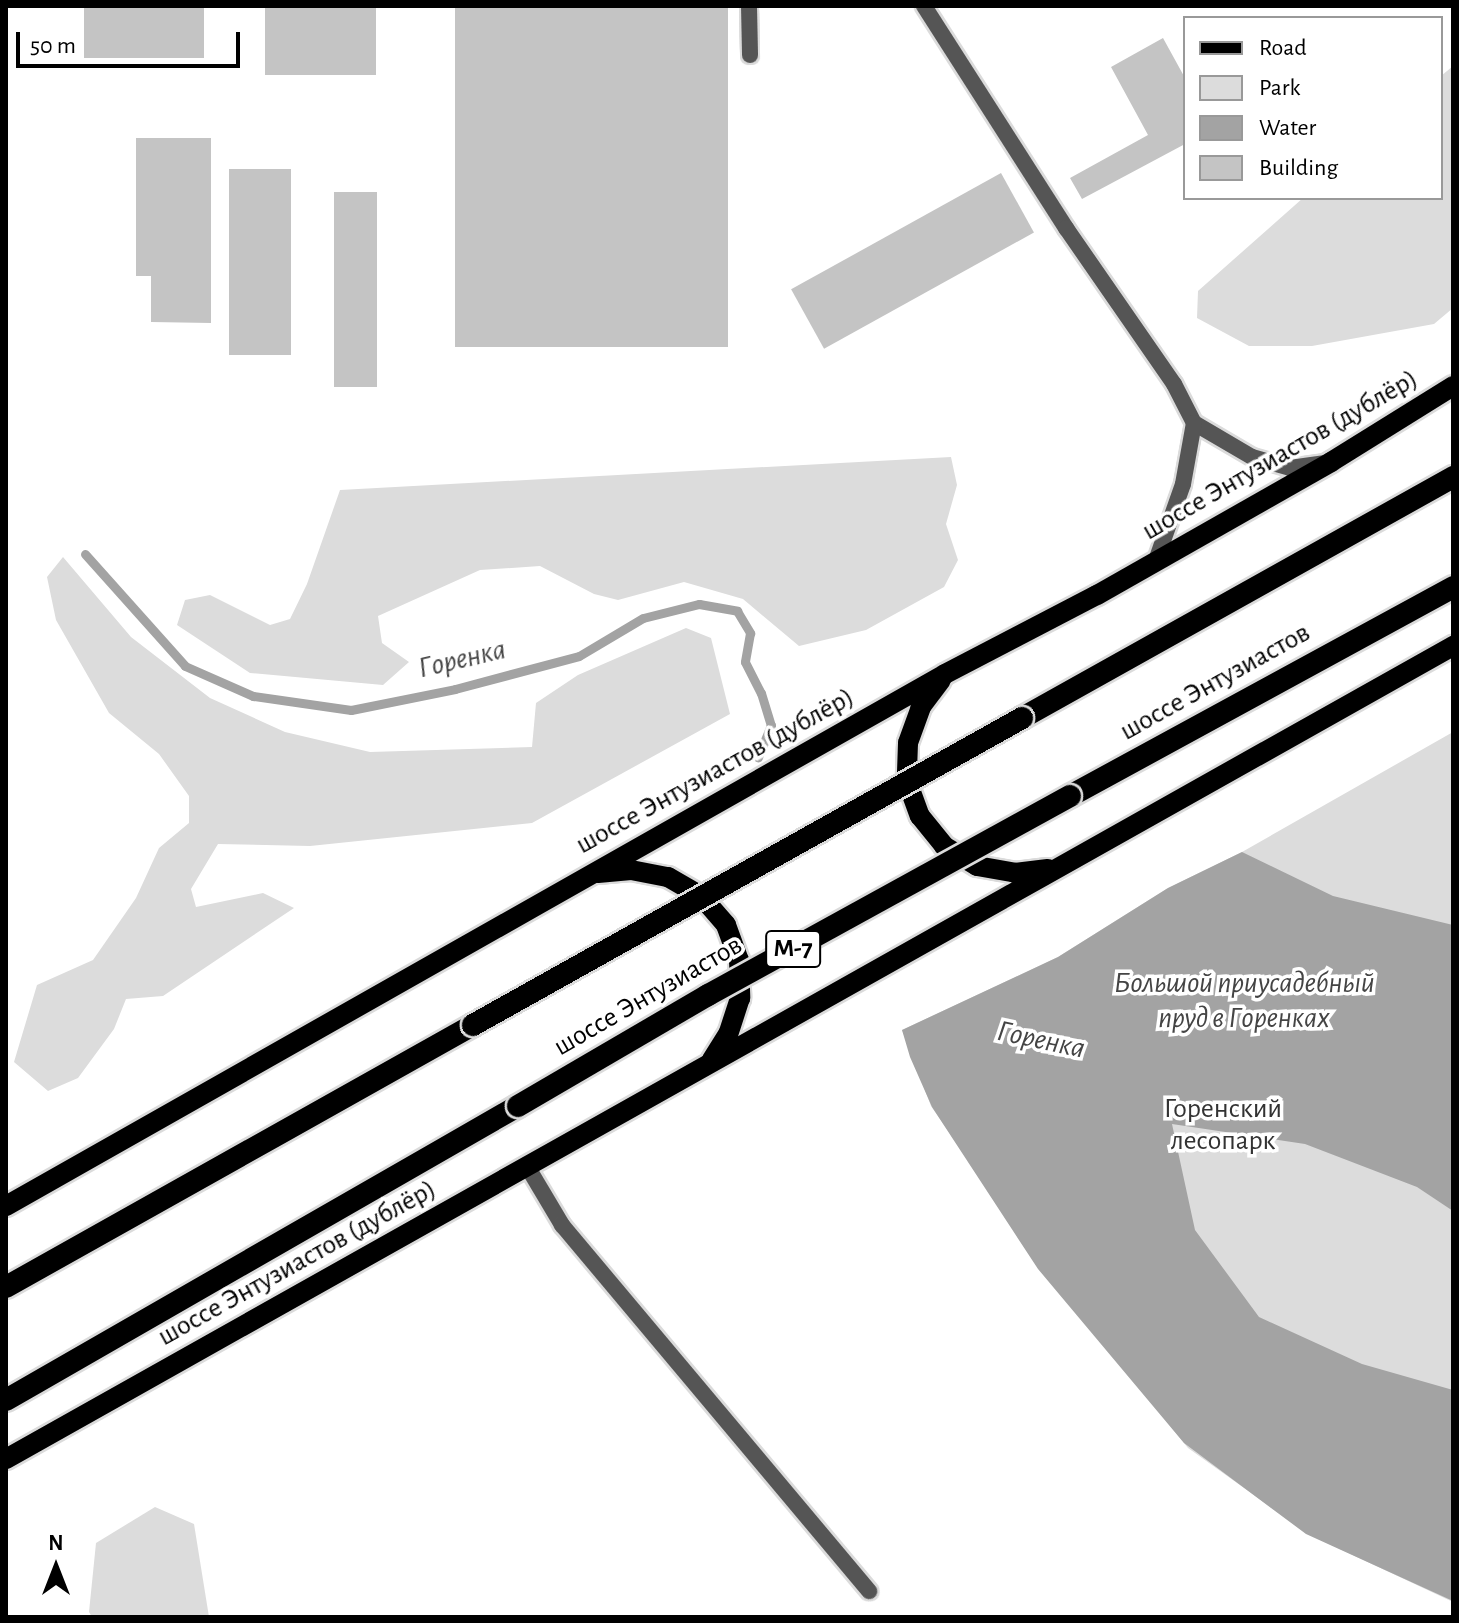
<!DOCTYPE html>
<meta charset="utf-8">
<style>
body{margin:0}
#map{position:relative;width:1459px;height:1623px;overflow:hidden;background:#fff;font-family:"Alegreya Sans",sans-serif}
div>[style]{position:absolute}
[style*='--x']{left:calc(var(--x)*1px);top:calc(var(--y)*1px);width:calc(var(--w)*1px);rotate:calc(var(--a)*1deg)}
.green>*{inset:0;background:#dcdcdc}
.water>*{inset:0;background:#a3a3a3}
.stream>*{height:9px;margin:-4.5px;padding:0 4.5px;transform-origin:4.5px;border-radius:4.5px;background:#a3a3a3}
.building>*{inset:0;background:#c4c4c4;transform-origin:0 0}
.roads{filter:drop-shadow(2px 0 #dbdbdb) drop-shadow(-2px 0 #dbdbdb) drop-shadow(0 2px #dbdbdb) drop-shadow(0 -2px #dbdbdb)}
.service>*{height:16px;margin:-8px;padding:0 8px;transform-origin:8px;border-radius:8px;background:#555}
.primary>*{height:20px;margin:-10px;padding:0 10px;transform-origin:10px;border-radius:10px;background:#000}
.trunk>*{height:22px;margin:-11px;padding:0 11px;transform-origin:11px;border-radius:11px;background:#000}
.bridges{filter:drop-shadow(2px 0 #dbdbdb) drop-shadow(-2px 0 #dbdbdb) drop-shadow(0 2px #dbdbdb) drop-shadow(0 -2px #dbdbdb)}
.trunk-bridge>*{height:22px;margin:-11px;padding:0 11px;transform-origin:11px;border-radius:11px;background:#000}
span{translate:-50% -50%;white-space:nowrap;text-align:center;line-height:1.15;-webkit-text-stroke:7px #fff;paint-order:stroke}
.shield-label span{padding:2px 6px;background:#fff;border:2px solid;border-radius:6px;-webkit-text-stroke-width:0}
.shield-label{font-size:26px;color:#000;font-weight:700}
.street-label{font-size:28px;color:#000}
.park-label{font-size:28px;color:#333}
.water-label{font-size:30px;color:#444;font-style:italic}
.frame{position:absolute;inset:0;border:8px solid #000;pointer-events:none}
.legend{position:absolute;left:1183px;top:16px;width:260px;height:184px;box-sizing:border-box;background:#fff;border:2px solid #999;margin:0;padding:10px 14px;list-style:none;font-size:24px;color:#000}
.legend li{display:flex;align-items:center;gap:16px;height:40px}
.legend b{width:40px;border:2px solid #999}
.north{position:absolute;left:16px;top:1527px;width:80px;height:80px;-webkit-text-stroke:6px #fff;paint-order:stroke;rotate:0deg;font-size:22px;font-weight:700;line-height:32px;text-align:center;color:#000}
.north::after{content:'';display:block;margin:auto;width:28px;height:36px;background:#000;clip-path:polygon(50% 0,100% 100%,50% 72%,0 100%)}
.scale{position:absolute;left:16px;top:32px;width:224px;height:36px;box-sizing:border-box;border:4px solid #000;border-top:0;padding-left:10px;font-size:24px;line-height:28px;white-space:nowrap;color:#000;-webkit-text-stroke:6px #fff;paint-order:stroke}
</style>
<div id="map">
<div class="green">
<i style="clip-path:polygon(1453px 66px,1453px 308px,1434px 324px,1312px 346px,1249px 346px,1197px 318px,1198px 291px,1303px 198px,1441px 198px,1441px 76px)"></i>
<i style="clip-path:polygon(951px 457px,957px 485px,946px 524px,958px 560px,944px 587px,866px 630px,799px 646px,743px 599px,684px 582px,618px 600px,594px 594px,540px 566px,480px 570px,378px 616px,382px 643px,409px 662px,383px 685px,250px 673px,177px 625px,185px 600px,210px 595px,270px 625px,290px 619px,307px 584px,340px 490px)"></i>
<i style="clip-path:polygon(63px 557px,131px 637px,210px 698px,285px 732px,370px 752px,532px 747px,536px 703px,578px 675px,686px 628px,711px 638px,730px 714px,532px 823px,310px 846px,218px 844px,191px 889px,196px 907px,263px 893px,294px 908px,163px 996px,126px 999px,114px 1029px,78px 1078px,48px 1091px,14px 1062px,37px 985px,93px 960px,136px 898px,159px 848px,189px 823px,189px 796px,159px 754px,109px 713px,56px 620px,47px 577px)"></i>
<i style="clip-path:polygon(1453px 732px,1453px 1602px,1310px 1535px,1188px 1448px,1043px 1269px,931px 1106px,902px 1030px,1058px 957px,1168px 888px,1242px 852px)"></i>
<i style="clip-path:polygon(155px 1507px,194px 1524px,209px 1617px,92px 1617px,89px 1612px,96px 1543px)"></i>
</div>
<div class="water">
<i style="clip-path:polygon(1242px 852px,1333px 896px,1453px 925px,1453px 1211px,1417px 1187px,1305px 1144px,1172px 1124px,1195px 1230px,1259px 1317px,1362px 1364px,1453px 1390px,1453px 1601px,1306px 1534px,1184px 1443px,1038px 1269px,932px 1107px,910px 1057px,902px 1030px,1058px 957px,1168px 888px)"></i>
</div>
<div class="stream">
<i style="--x:85;--y:554;--w:150;--a:48.2"></i>
<i style="--x:185;--y:666;--w:74;--a:23.8"></i>
<i style="--x:253;--y:696;--w:99;--a:8.1"></i>
<i style="--x:351;--y:710;--w:106;--a:-11.4"></i>
<i style="--x:455;--y:689;--w:128;--a:-14.9"></i>
<i style="--x:579;--y:656;--w:74;--a:-30.7"></i>
<i style="--x:643;--y:618;--w:58;--a:-14"></i>
<i style="--x:699;--y:604;--w:39;--a:10"></i>
<i style="--x:737;--y:611;--w:26;--a:59"></i>
<i style="--x:750;--y:633;--w:29;--a:100"></i>
<i style="--x:745;--y:662;--w:35;--a:63"></i>
<i style="--x:761;--y:693;--w:34;--a:73"></i>
<i style="--x:771;--y:725;--w:35;--a:112"></i>
</div>
<div class="building">
<i style="left:84px;top:6px;width:120px;height:52px"></i>
<i style="left:265px;top:6px;width:111px;height:69px"></i>
<i style="left:455px;top:6px;width:273px;height:341px"></i>
<i style="clip-path:polygon(1163px 38px,1185px 78px,1185px 144px,1082px 199px,1070px 178px,1148px 135px,1111px 67px)"></i>
<i style="clip-path:polygon(136px 138px,211px 138px,211px 323px,151px 322px,151px 276px,136px 276px)"></i>
<i style="left:229px;top:169px;width:62px;height:186px"></i>
<i style="left:1001px;top:173px;width:68px;height:240px;rotate:61deg"></i>
<i style="left:334px;top:192px;width:43px;height:195px"></i>
</div>
<div class="roads">
<div class="service">
<i style="--x:749;--y:6;--w:49;--a:88.8"></i>
<i style="--x:924;--y:6;--w:264;--a:57.4"></i>
<i style="--x:1066;--y:228;--w:190;--a:55.3"></i>
<i style="--x:1174;--y:384;--w:44;--a:62.9"></i>
<i style="--x:1194;--y:423;--w:67;--a:30.4"></i>
<i style="--x:1252;--y:457;--w:40;--a:16"></i>
<i style="--x:1290;--y:468;--w:34;--a:-8"></i>
<i style="--x:1157;--y:558;--w:78;--a:-70.6"></i>
<i style="--x:1183;--y:484;--w:62;--a:-79.8"></i>
<i style="--x:527;--y:1166;--w:69;--a:59.3"></i>
<i style="--x:562;--y:1225;--w:478;--a:50"></i>
</div>
<div class="primary">
<i style="--x:941;--y:680;--w:34;--a:127"></i>
<i style="--x:921;--y:707;--w:38;--a:110"></i>
<i style="--x:908;--y:743;--w:38;--a:92"></i>
<i style="--x:907;--y:781;--w:37;--a:70"></i>
<i style="--x:920;--y:816;--w:38;--a:51"></i>
<i style="--x:944;--y:846;--w:39;--a:31"></i>
<i style="--x:977;--y:866;--w:39;--a:10"></i>
<i style="--x:1015;--y:873;--w:33;--a:-7"></i>
<i style="--x:598;--y:873;--w:33;--a:-5"></i>
<i style="--x:631;--y:870;--w:38;--a:11"></i>
<i style="--x:668;--y:877;--w:38;--a:30"></i>
<i style="--x:701;--y:896;--w:38;--a:49"></i>
<i style="--x:726;--y:925;--w:37;--a:70"></i>
<i style="--x:739;--y:960;--w:38;--a:88"></i>
<i style="--x:740;--y:998;--w:38;--a:108"></i>
<i style="--x:728;--y:1034;--w:31;--a:122"></i>
<i style="--x:6;--y:1206;--w:1079;--a:-29.53"></i>
<i style="--x:945;--y:674;--w:171;--a:-27.5"></i>
<i style="--x:1097;--y:595;--w:269;--a:-29.6"></i>
<i style="--x:1331;--y:462;--w:144;--a:-31.9"></i>
<i style="--x:6;--y:1459;--w:1660;--a:-29.33"></i>
</div>
<div class="trunk">
<i style="--x:1022;--y:718;--w:494;--a:-29.2"></i>
<i style="--x:1070;--y:796;--w:436;--a:-28.6"></i>
<i style="--x:6;--y:1287;--w:535;--a:-29.29"></i>
<i style="--x:6;--y:1400;--w:590;--a:-29.87"></i>
</div>
</div>
<div class="bridges">
<div class="trunk-bridge">
<i style="--x:473;--y:1025;--w:629;--a:-29.21"></i>
<i style="--x:518;--y:1106;--w:220;--a:-30.3"></i>
<i style="--x:708;--y:995;--w:413;--a:-28.8"></i>
</div>
</div>
<div class="shield-label">
<span style="left:793px;top:949px">М-7</span>
</div>
<div class="street-label">
<span style="left:1280px;top:455px;rotate:-30deg">шоссе Энтузиастов (дублёр)</span>
<span style="left:1215px;top:682px;rotate:-29deg">шоссе Энтузиастов</span>
<span style="left:715px;top:771px;rotate:-29deg">шоссе Энтузиастов (дублёр)</span>
<span style="left:648px;top:996px;rotate:-30deg">шоссе Энтузиастов</span>
<span style="left:297px;top:1263px;rotate:-29deg">шоссе Энтузиастов (дублёр)</span>
</div>
<div class="park-label">
<span style="left:1223px;top:1125px">Горенский<br>лесопарк</span>
</div>
<div class="water-label">
<span style="left:462px;top:659px;rotate:-13deg">Горенка</span>
<span style="left:1244px;top:1000px">Большой приусадебный<br>пруд в Горенках</span>
<span style="left:1041px;top:1040px;rotate:12deg">Горенка</span>
</div>
<div class="frame"></div>
<ul class="legend">
<li><b style="height:10px;background:#000"></b>Road</li>
<li><b style="height:22px;background:#dcdcdc"></b>Park</li>
<li><b style="height:22px;background:#a3a3a3"></b>Water</li>
<li><b style="height:22px;background:#c4c4c4"></b>Building</li>
</ul>
<div class="north">N</div>
<div class="scale">50 m</div>
</div>
